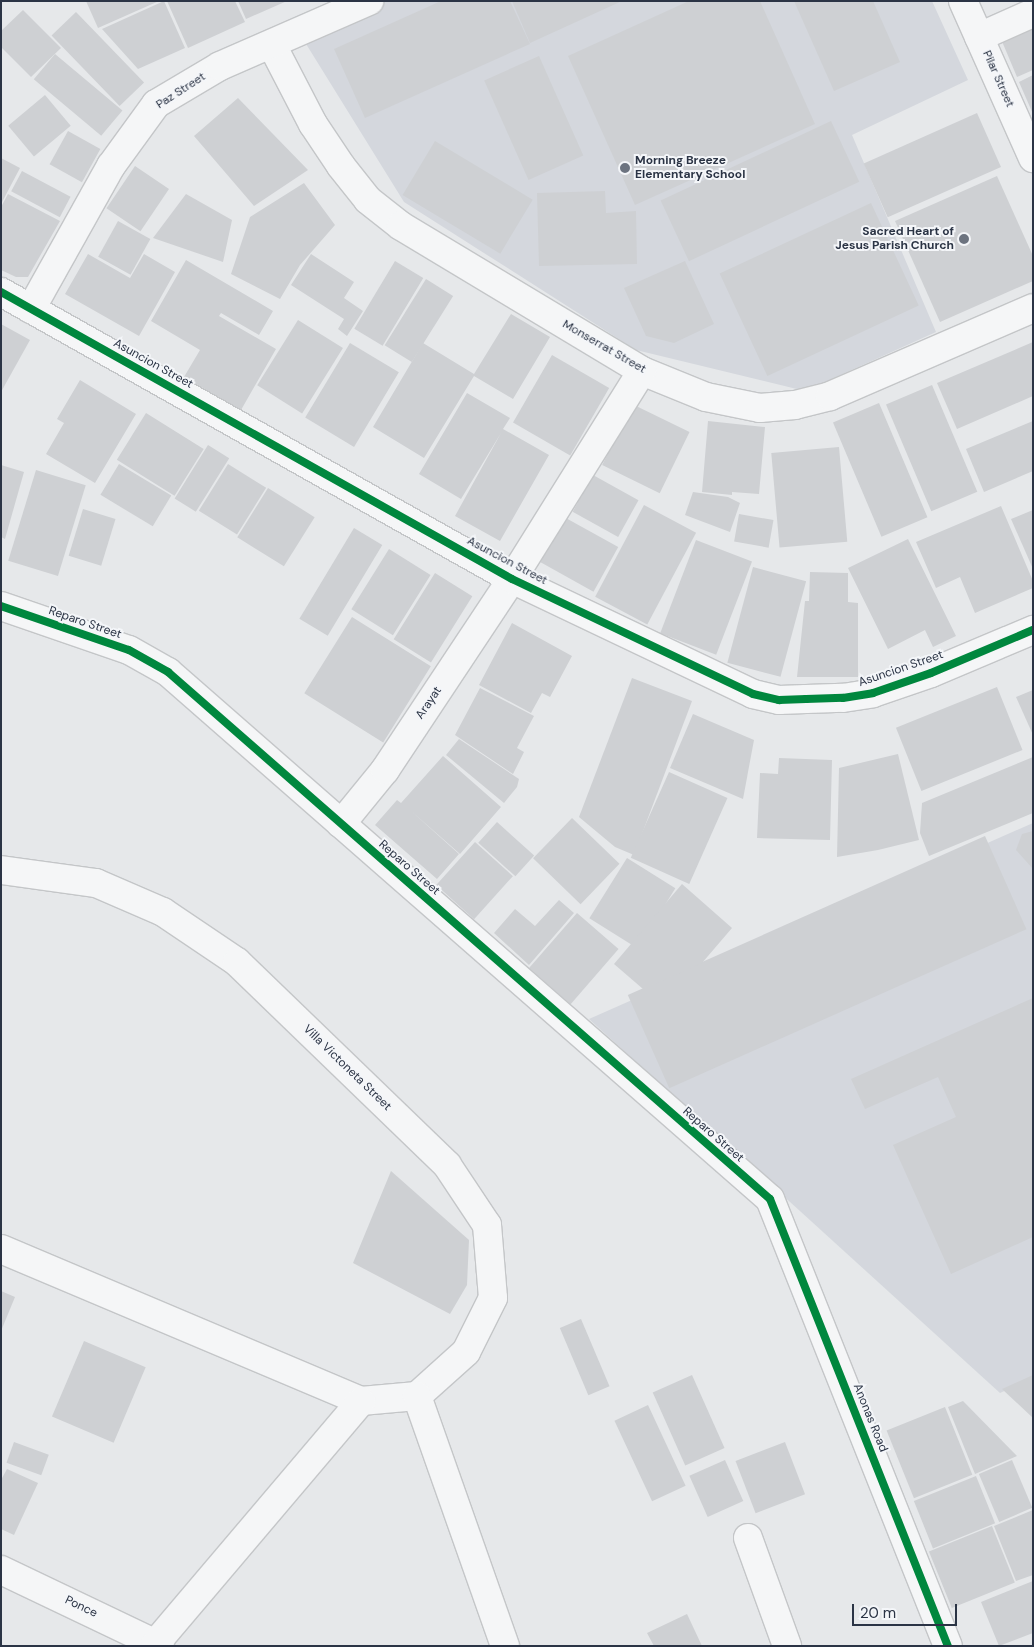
<!DOCTYPE html>
<style>
body{margin:0}
#map{position:relative;width:1034px;height:1647px;overflow:hidden;background:#e6e8ea;font-family:"DM Sans",sans-serif}
div>[style]{position:absolute}
[style*='--x']{left:calc(var(--x)*1px);top:calc(var(--y)*1px);width:calc(var(--w)*1px);rotate:calc(var(--a)*1deg)}
.built>*{inset:0;background:#d4d7dd}
.building>*{inset:0;background:#ced0d3;transform-origin:0 0}
.roads{filter:drop-shadow(1px 0 #c4c6c8) drop-shadow(-1px 0 #c4c6c8) drop-shadow(0 1px #c4c6c8) drop-shadow(0 -1px #c4c6c8)}
.minor>*{height:28px;margin:-14px;padding:0 14px;transform-origin:14px;border-radius:14px;background:#f5f6f7}
.cycleway>*{height:8px;margin:-4px;padding:0 4px;transform-origin:4px;border-radius:4px;background:#00873e}
.dots>*{width:14px;height:14px;translate:-50% -50%;box-sizing:border-box;border:2px solid #f4f6f9;border-radius:50%}
span{translate:-50% -50%;white-space:nowrap;text-align:center;line-height:1.15;-webkit-text-stroke:4px #f4f6f9;paint-order:stroke}
.street-label{font-size:12px;color:#2b3445}
.poi-label{font-size:12px;color:#2b3445;font-weight:700}
.left{translate:0 -50%;text-align:left}
.right{translate:-100% -50%;text-align:right}
.frame{position:absolute;inset:0;border:2px solid #2b3445;pointer-events:none}
.scale{position:absolute;left:852px;top:1604px;width:105px;height:22px;box-sizing:border-box;border:2px solid #2b3445;border-top:0;padding-left:6px;font-size:15px;line-height:18px;white-space:nowrap;color:#2b3445;-webkit-text-stroke:4px #f4f6f9;paint-order:stroke}
</style>
<div id="map">
<div class="built">
<i style="clip-path:polygon(367px 1px,932px 1px,968px 80px,852px 135px,936px 332px,805px 391px,636px 350px,404px 202px,298px 31px)"></i>
<i style="clip-path:polygon(1033px 823px,1033px 1378px,1000px 1393px,589px 1019px)"></i>
</div>
<div class="building">
<i style="clip-path:polygon(86px 1px,159px 1px,98px 28px)"></i>
<i style="clip-path:polygon(164px 1px,185px 48px,138px 69px,102px 29px)"></i>
<i style="clip-path:polygon(167px 1px,235px 1px,245px 22px,188px 48px)"></i>
<i style="clip-path:polygon(238px 1px,287px 1px,246px 19px)"></i>
<i style="clip-path:polygon(441px 1px,510px 1px,530px 44px,365px 118px,334px 49px)"></i>
<i style="clip-path:polygon(512px 1px,622px 1px,530px 43px)"></i>
<i style="clip-path:polygon(689px 1px,760px 1px,815px 124px,635px 205px,568px 56px)"></i>
<i style="clip-path:polygon(794px 1px,873px 1px,900px 62px,834px 91px)"></i>
<i style="clip-path:polygon(23px 10px,61px 48px,31px 77px,1px 47px,1px 31px)"></i>
<i style="left:76px;top:12px;width:98px;height:34px;rotate:46deg"></i>
<i style="clip-path:polygon(1033px 25px,1033px 70px,1017px 77px,1001px 39px)"></i>
<i style="left:55px;top:54px;width:88px;height:33px;rotate:40deg"></i>
<i style="left:539px;top:56px;width:109px;height:60px;rotate:66deg"></i>
<i style="clip-path:polygon(1033px 75px,1033px 114px,1019px 82px)"></i>
<i style="left:45px;top:95px;width:40px;height:48px;rotate:50deg"></i>
<i style="clip-path:polygon(238px 98px,308px 170px,254px 206px,194px 136px)"></i>
<i style="left:977px;top:113px;width:59px;height:124px;rotate:66deg"></i>
<i style="left:831px;top:121px;width:67px;height:188px;rotate:65deg"></i>
<i style="left:68px;top:131px;width:37px;height:38px;rotate:29deg"></i>
<i style="left:435px;top:141px;width:114px;height:63px;rotate:31deg"></i>
<i style="clip-path:polygon(1px 158px,20px 168px,1px 204px)"></i>
<i style="left:135px;top:166px;width:41px;height:51px;rotate:34deg"></i>
<i style="left:22px;top:171px;width:55px;height:23px;rotate:28deg"></i>
<i style="clip-path:polygon(997px 176px,1033px 256px,1033px 281px,940px 322px,895px 221px)"></i>
<i style="clip-path:polygon(304px 183px,335px 225px,300px 265px,280px 299px,231px 274px,250px 217px)"></i>
<i style="clip-path:polygon(605px 191px,606px 213px,636px 211px,637px 264px,539px 266px,537px 193px)"></i>
<i style="clip-path:polygon(8px 194px,60px 221px,28px 277px,16px 277px,1px 270px,1px 207px)"></i>
<i style="clip-path:polygon(186px 194px,232px 220px,223px 262px,153px 238px)"></i>
<i style="left:871px;top:203px;width:113px;height:167px;rotate:65deg"></i>
<i style="left:118px;top:221px;width:37px;height:41px;rotate:29deg"></i>
<i style="clip-path:polygon(88px 254px,130px 278px,144px 254px,175px 272px,139px 336px,65px 294px)"></i>
<i style="clip-path:polygon(311px 254px,354px 282px,344px 298px,363px 311px,347px 336px,338px 329px,344px 319px,291px 285px)"></i>
<i style="clip-path:polygon(186px 260px,273px 311px,259px 335px,221px 313px,219px 316px,276px 349px,241px 410px,184px 377px,200px 350px,151px 321px)"></i>
<i style="left:395px;top:261px;width:33px;height:79px;rotate:31deg"></i>
<i style="clip-path:polygon(685px 261px,714px 324px,674px 343px,646px 336px,624px 288px)"></i>
<i style="left:426px;top:279px;width:32px;height:78px;rotate:32deg"></i>
<i style="clip-path:polygon(511px 314px,550px 337px,513px 399px,474px 376px,424px 458px,373px 427px,423px 343px,474px 374px)"></i>
<i style="left:298px;top:320px;width:53px;height:77px;rotate:32deg"></i>
<i style="clip-path:polygon(1px 324px,30px 340px,1px 392px)"></i>
<i style="clip-path:polygon(1033px 342px,1033px 396px,957px 429px,937px 383px)"></i>
<i style="left:350px;top:343px;width:57px;height:87px;rotate:31deg"></i>
<i style="left:552px;top:355px;width:66px;height:78px;rotate:30deg"></i>
<i style="clip-path:polygon(80px 380px,136px 414px,95px 483px,46px 454px,64px 423px,57px 419px)"></i>
<i style="left:932px;top:385px;width:116px;height:50px;rotate:67deg"></i>
<i style="clip-path:polygon(467px 393px,510px 418px,503px 429px,549px 455px,500px 541px,455px 516px,501px 433px,461px 499px,419px 474px)"></i>
<i style="left:879px;top:403px;width:124px;height:50px;rotate:67deg"></i>
<i style="left:632px;top:404px;width:64px;height:68px;rotate:26deg"></i>
<i style="left:146px;top:413px;width:68px;height:55px;rotate:32deg"></i>
<i style="clip-path:polygon(708px 421px,765px 427px,759px 494px,732px 492px,732px 495px,702px 492px)"></i>
<i style="clip-path:polygon(1033px 421px,1033px 471px,984px 492px,966px 449px)"></i>
<i style="left:208px;top:445px;width:25px;height:63px;rotate:32deg"></i>
<i style="left:839px;top:447px;width:95px;height:68px;rotate:85deg"></i>
<i style="left:119px;top:464px;width:61px;height:36px;rotate:31deg"></i>
<i style="left:228px;top:464px;width:45px;height:55px;rotate:32deg"></i>
<i style="clip-path:polygon(1px 465px,24px 472px,5px 539px,1px 537px)"></i>
<i style="left:36px;top:470px;width:52px;height:95px;rotate:17deg"></i>
<i style="left:593px;top:475px;width:52px;height:42px;rotate:29deg"></i>
<i style="left:268px;top:488px;width:55px;height:58px;rotate:32deg"></i>
<i style="clip-path:polygon(693px 492px,728px 497px,740px 503px,730px 532px,685px 515px)"></i>
<i style="left:644px;top:505px;width:59px;height:104px;rotate:28deg"></i>
<i style="clip-path:polygon(1001px 506px,1033px 581px,1033px 588px,975px 613px,960px 577px,936px 588px,916px 542px)"></i>
<i style="left:83px;top:509px;width:34px;height:49px;rotate:17deg"></i>
<i style="clip-path:polygon(1033px 510px,1033px 569px,1011px 519px)"></i>
<i style="left:739px;top:514px;width:35px;height:28px;rotate:10deg"></i>
<i style="left:564px;top:517px;width:62px;height:51px;rotate:29deg"></i>
<i style="left:354px;top:528px;width:33px;height:106px;rotate:31deg"></i>
<i style="clip-path:polygon(908px 539px,956px 636px,933px 647px,925px 630px,888px 649px,848px 568px)"></i>
<i style="left:696px;top:540px;width:60px;height:100px;rotate:21deg"></i>
<i style="left:389px;top:549px;width:49px;height:71px;rotate:32deg"></i>
<i style="left:753px;top:567px;width:55px;height:99px;rotate:15deg"></i>
<i style="clip-path:polygon(810px 572px,848px 573px,848px 602px,858px 603px,858px 677px,797px 677px,805px 601px,809px 601px)"></i>
<i style="left:435px;top:573px;width:44px;height:78px;rotate:32deg"></i>
<i style="left:352px;top:617px;width:93px;height:90px;rotate:32deg"></i>
<i style="clip-path:polygon(512px 623px,572px 656px,550px 697px,542px 693px,531px 713px,479px 685px)"></i>
<i style="clip-path:polygon(632px 678px,692px 701px,634px 855px,615px 847px,579px 817px)"></i>
<i style="left:997px;top:687px;width:68px;height:109px;rotate:68deg"></i>
<i style="clip-path:polygon(480px 688px,534px 716px,517px 748px,524px 752px,513px 774px,455px 735px)"></i>
<i style="clip-path:polygon(1033px 690px,1033px 735px,1016px 697px)"></i>
<i style="clip-path:polygon(693px 714px,754px 740px,743px 799px,670px 768px)"></i>
<i style="clip-path:polygon(459px 739px,519px 779px,517px 787px,504px 803px,446px 755px)"></i>
<i style="clip-path:polygon(898px 754px,919px 840px,878px 850px,837px 857px,839px 768px)"></i>
<i style="clip-path:polygon(443px 756px,501px 807px,460px 854px,410px 810px,459px 854px,437px 879px,375px 825px,397px 800px,401px 803px)"></i>
<i style="clip-path:polygon(1033px 757px,1033px 813px,929px 856px,920px 833px,922px 803px)"></i>
<i style="clip-path:polygon(779px 758px,832px 760px,830px 840px,757px 838px,760px 773px,778px 774px)"></i>
<i style="left:669px;top:772px;width:64px;height:94px;rotate:24deg"></i>
<i style="left:572px;top:818px;width:66px;height:56px;rotate:44deg"></i>
<i style="left:497px;top:822px;width:50px;height:28px;rotate:42deg"></i>
<i style="clip-path:polygon(1033px 831px,1033px 869px,1016px 850px,1022px 834px)"></i>
<i style="left:985px;top:836px;width:102px;height:391px;rotate:66deg"></i>
<i style="left:475px;top:842px;width:51px;height:58px;rotate:42deg"></i>
<i style="left:627px;top:858px;width:57px;height:71px;rotate:32deg"></i>
<i style="clip-path:polygon(682px 884px,732px 928px,702px 963px,643px 989px,614px 964px)"></i>
<i style="clip-path:polygon(559px 900px,574px 913px,529px 965px,494px 933px,515px 909px,535px 926px)"></i>
<i style="left:577px;top:913px;width:55px;height:73px;rotate:41deg"></i>
<i style="clip-path:polygon(1033px 998px,1033px 1237px,951px 1274px,893px 1145px,956px 1117px,938px 1077px,865px 1109px,851px 1079px)"></i>
<i style="clip-path:polygon(391px 1171px,469px 1240px,467px 1285px,450px 1314px,353px 1263px)"></i>
<i style="clip-path:polygon(1px 1291px,15px 1297px,1px 1331px)"></i>
<i style="left:581px;top:1319px;width:73px;height:23px;rotate:67deg"></i>
<i style="left:84px;top:1341px;width:67px;height:82px;rotate:23deg"></i>
<i style="left:692px;top:1375px;width:80px;height:43px;rotate:66deg"></i>
<i style="clip-path:polygon(1033px 1375px,1033px 1418px,1002px 1389px)"></i>
<i style="clip-path:polygon(963px 1401px,1017px 1456px,975px 1474px,948px 1407px)"></i>
<i style="left:648px;top:1405px;width:89px;height:37px;rotate:65deg"></i>
<i style="left:945px;top:1407px;width:73px;height:63px;rotate:68deg"></i>
<i style="left:14px;top:1442px;width:37px;height:22px;rotate:20deg"></i>
<i style="left:785px;top:1442px;width:56px;height:53px;rotate:69deg"></i>
<i style="left:725px;top:1460px;width:45px;height:39px;rotate:66deg"></i>
<i style="left:1012px;top:1460px;width:52px;height:36px;rotate:67deg"></i>
<i style="clip-path:polygon(7px 1469px,38px 1483px,14px 1535px,1px 1529px,1px 1480px)"></i>
<i style="left:976px;top:1476px;width:51px;height:67px;rotate:68deg"></i>
<i style="clip-path:polygon(1033px 1510px,1033px 1575px,1016px 1581px,994px 1526px)"></i>
<i style="left:992px;top:1526px;width:61px;height:68px;rotate:68deg"></i>
<i style="clip-path:polygon(1033px 1581px,1033px 1633px,999px 1646px,981px 1602px)"></i>
<i style="clip-path:polygon(687px 1614px,702px 1646px,654px 1646px,647px 1633px)"></i>
</div>
<div class="roads">
<div class="minor">
<i style="--x:963;--y:1;--w:172;--a:66"></i>
<i style="--x:979;--y:37;--w:59;--a:-24"></i>
<i style="--x:272;--y:45;--w:89;--a:62.6"></i>
<i style="--x:313;--y:124;--w:50;--a:56.3"></i>
<i style="--x:341;--y:166;--w:43;--a:51.5"></i>
<i style="--x:368;--y:200;--w:42;--a:38.2"></i>
<i style="--x:401;--y:226;--w:281;--a:31"></i>
<i style="--x:642;--y:371;--w:69;--a:22.1"></i>
<i style="--x:706;--y:397;--w:55;--a:11.5"></i>
<i style="--x:760;--y:408;--w:35;--a:-5"></i>
<i style="--x:795;--y:405;--w:36;--a:-14"></i>
<i style="--x:830;--y:396;--w:221;--a:-23.4"></i>
<i style="--x:1;--y:292;--w:586;--a:29.32"></i>
<i style="--x:512;--y:579;--w:267;--a:25.5"></i>
<i style="--x:753;--y:694;--w:27;--a:13"></i>
<i style="--x:779;--y:700;--w:27;--a:-2"></i>
<i style="--x:806;--y:699;--w:37;--a:-2"></i>
<i style="--x:843;--y:698;--w:30;--a:-9"></i>
<i style="--x:873;--y:693;--w:61;--a:-19"></i>
<i style="--x:931;--y:673;--w:111;--a:-22.9"></i>
<i style="--x:31;--y:309;--w:164;--a:-60.8"></i>
<i style="--x:111;--y:166;--w:77;--a:-54"></i>
<i style="--x:156;--y:104;--w:74;--a:-30.7"></i>
<i style="--x:220;--y:66;--w:163;--a:-23.6"></i>
<i style="--x:1;--y:606;--w:135;--a:19"></i>
<i style="--x:129;--y:650;--w:45;--a:29.4"></i>
<i style="--x:168;--y:672;--w:800;--a:41.2"></i>
<i style="--x:770;--y:1199;--w:481;--a:68.3"></i>
<i style="--x:341;--y:824;--w:70;--a:-50.8"></i>
<i style="--x:385;--y:770;--w:229;--a:-56.4"></i>
<i style="--x:512;--y:579;--w:245;--a:-58"></i>
<i style="--x:1;--y:870;--w:96;--a:7.8"></i>
<i style="--x:96;--y:883;--w:73;--a:23.4"></i>
<i style="--x:163;--y:912;--w:89;--a:34"></i>
<i style="--x:237;--y:962;--w:292;--a:44"></i>
<i style="--x:447;--y:1165;--w:72;--a:56.3"></i>
<i style="--x:487;--y:1225;--w:73;--a:85.3"></i>
<i style="--x:493;--y:1298;--w:60;--a:116.6"></i>
<i style="--x:466;--y:1352;--w:66;--a:138.1"></i>
<i style="--x:1;--y:1249;--w:391;--a:22.9"></i>
<i style="--x:361;--y:1401;--w:56;--a:-5.1"></i>
<i style="--x:417;--y:1396;--w:265;--a:70.6"></i>
<i style="--x:748;--y:1538;--w:115;--a:70.1"></i>
<i style="--x:1;--y:1570;--w:176;--a:25.5"></i>
<i style="--x:156;--y:1643;--w:317;--a:-49.7"></i>
</div>
</div>
<div class="cycleway">
<i style="--x:1;--y:292;--w:586;--a:29.32"></i>
<i style="--x:512;--y:579;--w:267;--a:25.5"></i>
<i style="--x:753;--y:694;--w:27;--a:13"></i>
<i style="--x:779;--y:700;--w:27;--a:-2"></i>
<i style="--x:806;--y:699;--w:37;--a:-2"></i>
<i style="--x:843;--y:698;--w:30;--a:-9"></i>
<i style="--x:873;--y:693;--w:61;--a:-19"></i>
<i style="--x:931;--y:673;--w:111;--a:-22.9"></i>
<i style="--x:1;--y:606;--w:135;--a:19"></i>
<i style="--x:129;--y:650;--w:45;--a:29.4"></i>
<i style="--x:168;--y:672;--w:800;--a:41.2"></i>
<i style="--x:770;--y:1199;--w:481;--a:68.3"></i>
</div>
<div class="dots">
<i style="left:625px;top:168px;background:#6c737f"></i>
<i style="left:964px;top:239px;background:#6c737f"></i>
</div>
<div class="street-label">
<span style="left:998px;top:79px;rotate:66deg">Pilar Street</span>
<span style="left:181px;top:91px;rotate:-33deg">Paz Street</span>
<span style="left:604px;top:347px;rotate:30deg">Monserrat Street</span>
<span style="left:153px;top:364px;rotate:29deg">Asuncion Street</span>
<span style="left:507px;top:561px;rotate:28deg">Asuncion Street</span>
<span style="left:85px;top:623px;rotate:19deg">Reparo Street</span>
<span style="left:901px;top:669px;rotate:-19deg">Asuncion Street</span>
<span style="left:429px;top:703px;rotate:-56deg">Arayat</span>
<span style="left:409px;top:868px;rotate:41deg">Reparo Street</span>
<span style="left:347px;top:1068px;rotate:44deg">Villa Victoneta Street</span>
<span style="left:713px;top:1135px;rotate:41deg">Reparo Street</span>
<span style="left:870px;top:1418px;rotate:68deg">Anonas Road</span>
<span style="left:81px;top:1607px;rotate:25deg">Ponce</span>
</div>
<div class="poi-label">
<span class="left" style="left:635px;top:168px">Morning Breeze<br>Elementary School</span>
<span class="right" style="left:954px;top:239px">Sacred Heart of<br>Jesus Parish Church</span>
</div>
<div class="frame"></div>
<div class="scale">20 m</div>
</div>
